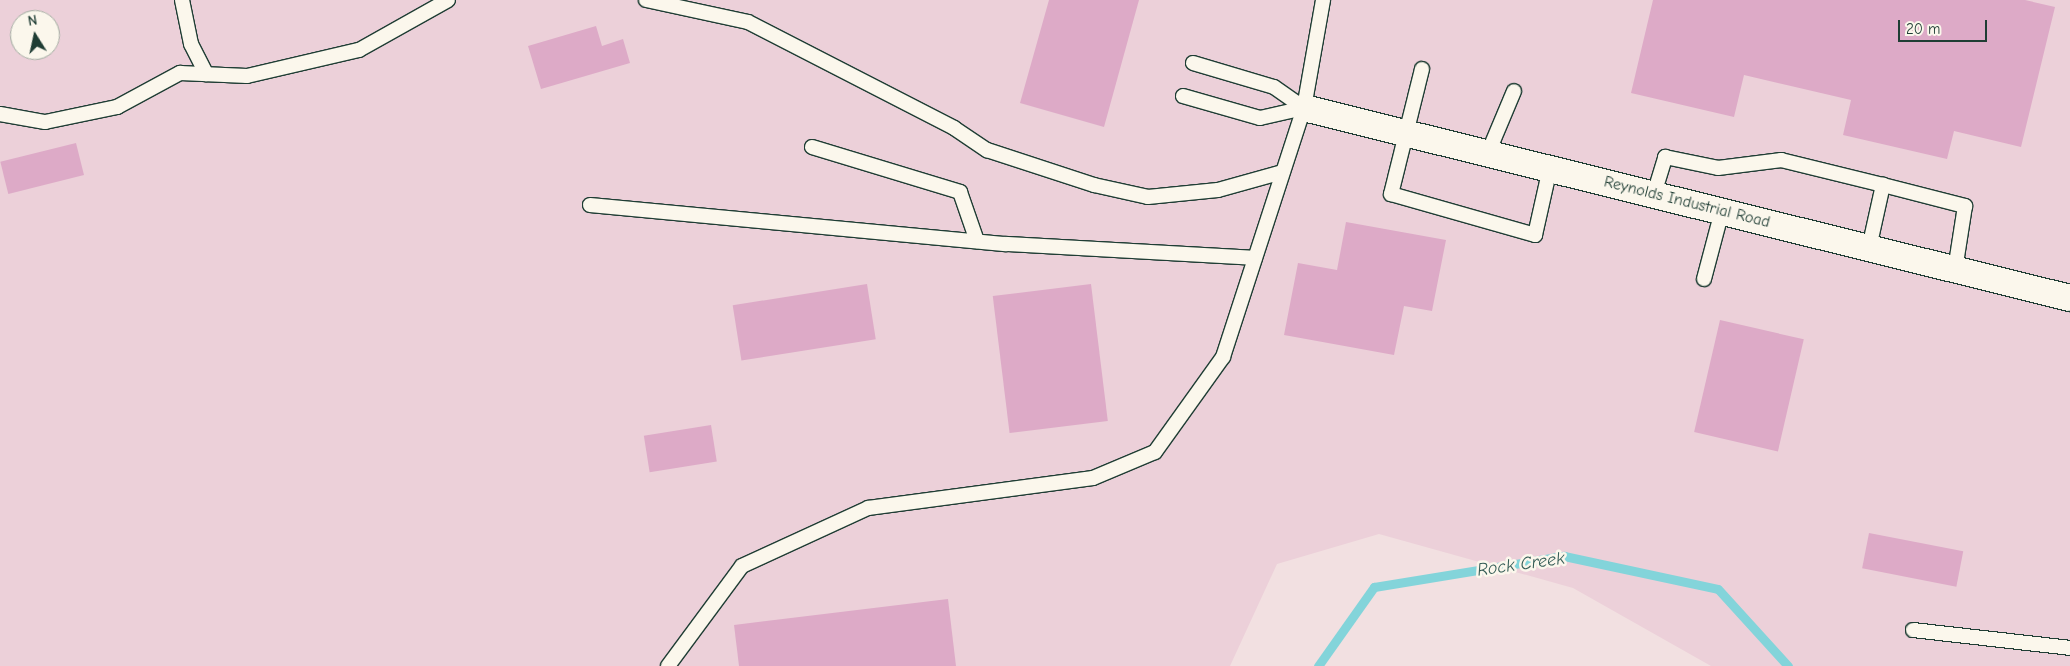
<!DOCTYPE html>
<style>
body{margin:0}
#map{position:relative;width:2070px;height:666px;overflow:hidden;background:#f2e0e1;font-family:"Comic Neue",sans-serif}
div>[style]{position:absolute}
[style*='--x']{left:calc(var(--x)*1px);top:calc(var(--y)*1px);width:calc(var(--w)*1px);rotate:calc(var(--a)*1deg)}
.built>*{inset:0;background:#ecd0d9}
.stream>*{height:9px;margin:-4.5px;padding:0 4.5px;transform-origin:4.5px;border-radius:4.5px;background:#83d4da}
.building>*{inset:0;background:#ddaac7;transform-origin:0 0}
.roads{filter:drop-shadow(1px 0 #1f3d34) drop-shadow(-1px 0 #1f3d34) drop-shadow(0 1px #1f3d34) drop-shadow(0 -1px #1f3d34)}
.lane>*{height:14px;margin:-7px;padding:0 7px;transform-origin:7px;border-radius:7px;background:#fbf7ec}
.street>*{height:26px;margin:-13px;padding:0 13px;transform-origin:13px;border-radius:13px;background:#fbf7ec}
span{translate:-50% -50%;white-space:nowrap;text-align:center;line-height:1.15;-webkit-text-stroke:5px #fbf7ec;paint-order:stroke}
.street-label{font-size:16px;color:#1f3d34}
.water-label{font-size:18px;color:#335b55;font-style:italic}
.north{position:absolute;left:10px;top:10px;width:50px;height:50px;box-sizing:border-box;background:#fbf7ec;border:1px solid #a3ada2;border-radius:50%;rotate:350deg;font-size:14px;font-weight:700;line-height:20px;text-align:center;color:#1f3d34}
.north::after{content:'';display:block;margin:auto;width:18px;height:22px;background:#1f3d34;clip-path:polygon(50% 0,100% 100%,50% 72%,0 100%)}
.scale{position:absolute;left:1898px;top:20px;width:89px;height:22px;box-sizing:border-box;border:2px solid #1f3d34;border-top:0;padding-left:6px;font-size:15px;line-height:18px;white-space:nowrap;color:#1f3d34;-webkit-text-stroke:4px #fbf7ec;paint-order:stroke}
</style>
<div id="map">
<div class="built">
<i style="clip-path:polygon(evenodd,0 0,2070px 0,2070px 666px,1711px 666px,1573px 588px,1379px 534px,1277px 564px,1230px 666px,0 666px,0 0,20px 20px,50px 20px,50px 50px,20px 50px,20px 20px)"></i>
</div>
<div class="stream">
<i style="--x:1318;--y:666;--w:97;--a:-54.7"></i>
<i style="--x:1374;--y:587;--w:193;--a:-9.3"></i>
<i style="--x:1564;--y:556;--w:157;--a:12.1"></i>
<i style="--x:1718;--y:589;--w:104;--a:47.7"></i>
</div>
<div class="building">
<i style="clip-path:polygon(1049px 0,1139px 0,1104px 127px,1020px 103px)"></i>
<i style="clip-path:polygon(1653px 0,2025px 0,2055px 7px,2021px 147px,1954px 131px,1947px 159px,1843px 135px,1851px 100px,1744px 75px,1734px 117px,1631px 93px)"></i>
<i style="clip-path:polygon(596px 26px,602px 46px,623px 39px,630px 63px,541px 89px,528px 46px)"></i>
<i style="left:76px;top:143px;width:33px;height:78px;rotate:76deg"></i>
<i style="clip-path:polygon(1346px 222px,1446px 240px,1432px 311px,1404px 306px,1394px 355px,1284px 335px,1298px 263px,1337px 270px)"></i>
<i style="left:867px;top:284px;width:56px;height:136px;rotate:81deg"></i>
<i style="left:1091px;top:284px;width:138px;height:99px;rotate:83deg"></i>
<i style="left:1720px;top:320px;width:86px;height:115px;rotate:13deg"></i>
<i style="left:711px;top:425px;width:37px;height:68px;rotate:81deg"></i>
<i style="left:1869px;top:533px;width:96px;height:36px;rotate:11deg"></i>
<i style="clip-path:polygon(948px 599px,956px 666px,739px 666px,734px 625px)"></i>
</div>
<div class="roads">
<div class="lane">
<i style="--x:182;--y:0;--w:45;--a:78.4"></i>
<i style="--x:191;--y:44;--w:34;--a:63"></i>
<i style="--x:646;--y:0;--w:104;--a:12.2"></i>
<i style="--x:748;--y:22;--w:232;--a:27.2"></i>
<i style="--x:954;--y:128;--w:40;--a:34"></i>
<i style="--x:987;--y:150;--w:113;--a:18.1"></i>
<i style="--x:1094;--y:185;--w:55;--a:12.5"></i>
<i style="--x:1148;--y:197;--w:70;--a:-5.7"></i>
<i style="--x:1218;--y:190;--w:67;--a:-15.5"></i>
<i style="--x:1193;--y:63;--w:84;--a:16.5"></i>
<i style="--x:1274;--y:87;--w:37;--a:35"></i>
<i style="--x:1422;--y:69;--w:129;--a:103.9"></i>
<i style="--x:1391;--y:194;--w:150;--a:15.9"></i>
<i style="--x:1535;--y:235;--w:69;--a:-77.4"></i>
<i style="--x:1183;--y:96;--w:80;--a:15.9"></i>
<i style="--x:1260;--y:118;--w:45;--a:-12.8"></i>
<i style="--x:0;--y:114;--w:46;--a:10.1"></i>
<i style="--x:45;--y:122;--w:74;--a:-11.8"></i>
<i style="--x:117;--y:107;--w:72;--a:-28.4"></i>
<i style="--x:180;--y:73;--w:67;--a:2.6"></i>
<i style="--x:247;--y:76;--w:115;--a:-13.1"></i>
<i style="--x:359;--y:50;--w:102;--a:-29.3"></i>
<i style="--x:812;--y:147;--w:155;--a:16.9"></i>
<i style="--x:960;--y:192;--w:52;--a:70.9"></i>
<i style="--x:1488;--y:153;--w:67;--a:-67.2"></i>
<i style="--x:1654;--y:194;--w:39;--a:-73"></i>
<i style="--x:1665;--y:157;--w:54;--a:11.7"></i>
<i style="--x:1718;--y:168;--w:64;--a:-7.2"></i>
<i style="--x:1781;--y:160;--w:105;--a:13.8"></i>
<i style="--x:1883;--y:185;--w:85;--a:14.4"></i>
<i style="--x:1965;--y:206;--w:65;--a:98.9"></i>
<i style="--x:590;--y:205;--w:418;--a:5.4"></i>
<i style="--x:1006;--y:244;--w:249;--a:3.2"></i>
<i style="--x:1869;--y:248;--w:65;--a:-77.5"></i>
<i style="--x:1704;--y:279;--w:70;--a:-75.2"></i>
<i style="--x:1913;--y:630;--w:158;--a:6.5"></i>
<i style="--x:668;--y:666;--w:124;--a:-53.5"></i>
<i style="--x:742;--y:566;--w:139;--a:-24.7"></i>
<i style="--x:868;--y:508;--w:227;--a:-7.6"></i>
<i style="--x:1093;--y:478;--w:67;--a:-22.8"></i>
<i style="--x:1155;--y:452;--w:117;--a:-54.4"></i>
<i style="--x:1223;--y:357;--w:262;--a:-72"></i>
<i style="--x:1304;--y:108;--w:110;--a:-80"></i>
</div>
<div class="street">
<i style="--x:1304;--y:108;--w:789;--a:13.93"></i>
</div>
</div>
<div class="street-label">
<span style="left:1687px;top:202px;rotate:14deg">Reynolds Industrial Road</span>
</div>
<div class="water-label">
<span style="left:1521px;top:565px;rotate:-8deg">Rock Creek</span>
</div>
<div class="north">N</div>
<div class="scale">20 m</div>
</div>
